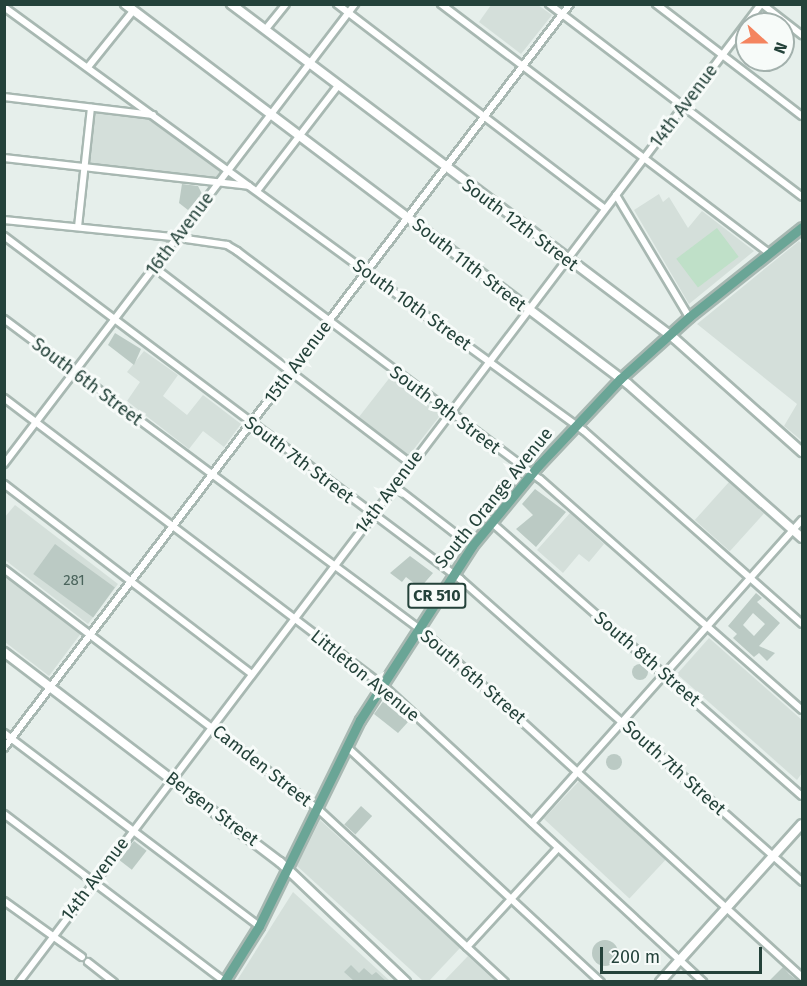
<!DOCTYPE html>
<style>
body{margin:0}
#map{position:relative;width:807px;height:986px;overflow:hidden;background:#e6efeb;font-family:"Fira Sans",sans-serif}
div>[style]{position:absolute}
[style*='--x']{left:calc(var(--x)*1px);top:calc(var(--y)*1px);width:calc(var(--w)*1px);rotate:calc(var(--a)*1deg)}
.built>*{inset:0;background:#d4dfda;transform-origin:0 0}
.green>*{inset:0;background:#bfe0c8;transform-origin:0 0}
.building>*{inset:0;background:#bbcac4;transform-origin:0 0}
.round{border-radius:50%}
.roads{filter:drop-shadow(2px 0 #a8b8b2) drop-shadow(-2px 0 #a8b8b2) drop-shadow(0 2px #a8b8b2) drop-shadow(0 -2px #a8b8b2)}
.street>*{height:6px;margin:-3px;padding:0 3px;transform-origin:3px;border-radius:3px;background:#fff}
.secondary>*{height:8px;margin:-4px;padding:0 4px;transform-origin:4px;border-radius:4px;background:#fff}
.primary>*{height:9px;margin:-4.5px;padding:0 4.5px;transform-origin:4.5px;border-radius:4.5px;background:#6aa596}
span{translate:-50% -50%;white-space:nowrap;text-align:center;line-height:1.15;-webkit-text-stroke:6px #f7fbf9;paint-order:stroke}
.number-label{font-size:15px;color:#4a645c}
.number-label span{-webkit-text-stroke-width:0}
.shield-label span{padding:2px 4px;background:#f7fbf9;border:2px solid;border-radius:4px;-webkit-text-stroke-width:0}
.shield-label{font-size:16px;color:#24423a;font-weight:700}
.street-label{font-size:18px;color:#24423a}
.frame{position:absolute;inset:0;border:6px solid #24423a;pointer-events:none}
.north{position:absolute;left:735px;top:12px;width:60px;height:60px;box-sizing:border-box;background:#f7fbf9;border:2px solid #a3b1ad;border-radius:50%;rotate:111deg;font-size:16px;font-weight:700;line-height:24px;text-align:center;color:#24423a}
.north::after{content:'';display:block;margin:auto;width:21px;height:27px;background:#f4845f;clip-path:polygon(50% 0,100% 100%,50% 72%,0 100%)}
.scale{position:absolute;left:600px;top:947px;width:162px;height:27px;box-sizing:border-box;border:3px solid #24423a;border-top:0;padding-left:8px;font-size:18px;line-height:21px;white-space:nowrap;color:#24423a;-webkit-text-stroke:4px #f7fbf9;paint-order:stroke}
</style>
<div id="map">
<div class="built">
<i style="clip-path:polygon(491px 5px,538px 5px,552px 15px,521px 54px,479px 22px)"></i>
<i style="clip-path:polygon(92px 108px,154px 116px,228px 171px,220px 181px,85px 166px)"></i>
<i style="clip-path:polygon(659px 194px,663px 202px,669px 197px,688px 228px,702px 211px,754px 251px,689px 304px,634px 210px)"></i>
<i style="clip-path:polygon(799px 241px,802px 244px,801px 440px,784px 426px,797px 404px,697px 324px)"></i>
<i style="clip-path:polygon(144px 351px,178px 375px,163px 396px,187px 415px,203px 395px,241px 424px,224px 447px,203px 431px,189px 449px,127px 401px,140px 382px,127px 372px)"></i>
<i style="left:391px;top:376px;width:63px;height:53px;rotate:38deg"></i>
<i style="left:729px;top:482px;width:47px;height:51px;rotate:42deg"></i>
<i style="clip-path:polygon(15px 505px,118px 584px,88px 624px,5px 560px,4px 518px)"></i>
<i style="clip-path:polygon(570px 513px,604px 544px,589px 562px,579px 554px,563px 573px,537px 550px)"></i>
<i style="clip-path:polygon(4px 574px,82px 632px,49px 676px,5px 642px)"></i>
<i style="clip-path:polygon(709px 638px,802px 720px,802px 773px,797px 780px,677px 674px)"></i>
<i style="left:580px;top:780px;width:117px;height:53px;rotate:43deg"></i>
<i style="clip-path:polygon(320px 820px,460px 948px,429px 981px,423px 981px,297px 866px)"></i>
<i style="clip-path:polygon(293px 892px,390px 981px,236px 982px)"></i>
<i style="clip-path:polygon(468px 956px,495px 981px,444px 981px)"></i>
</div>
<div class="green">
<i style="left:717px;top:228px;width:36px;height:51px;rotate:53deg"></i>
</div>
<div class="building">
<i style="clip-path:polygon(182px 184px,198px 186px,202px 194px,188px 210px,179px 203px)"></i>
<i style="clip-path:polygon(115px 333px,141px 349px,134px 365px,108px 345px)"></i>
<i style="clip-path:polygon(535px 489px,566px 512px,536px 547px,516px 529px,533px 515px,522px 504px)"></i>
<i style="left:55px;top:544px;width:74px;height:37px;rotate:36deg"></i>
<i style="clip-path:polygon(410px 556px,433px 573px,420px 588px,406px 577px,402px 582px,390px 573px)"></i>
<i style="clip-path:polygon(evenodd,756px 593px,762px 598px,757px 602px,780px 623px,759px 646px,775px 653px,767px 661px,759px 653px,754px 657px,733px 638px,737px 634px,728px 626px,756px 593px,753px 613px,765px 624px,754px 636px,743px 625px,753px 613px)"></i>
<i class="round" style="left:632px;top:664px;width:16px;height:16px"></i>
<i style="clip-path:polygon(385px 699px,408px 722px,398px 733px,374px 714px)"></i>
<i class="round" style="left:606px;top:754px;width:16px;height:16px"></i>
<i style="left:361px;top:806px;width:15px;height:25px;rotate:42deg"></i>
<i style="left:134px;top:841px;width:16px;height:24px;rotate:38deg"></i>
<i class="round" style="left:592px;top:940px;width:26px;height:26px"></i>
<i style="clip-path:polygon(351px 965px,359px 973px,364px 968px,372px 975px,376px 972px,386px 981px,354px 981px,344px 972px)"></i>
<i style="clip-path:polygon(783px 967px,789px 974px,798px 981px,769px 981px)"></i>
</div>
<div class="roads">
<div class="street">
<i style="--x:337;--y:4;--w:337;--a:37.4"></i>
<i style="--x:441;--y:4;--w:412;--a:37.2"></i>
<i style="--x:549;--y:4;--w:318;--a:37.3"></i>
<i style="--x:656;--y:4;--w:184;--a:37.5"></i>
<i style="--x:762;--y:4;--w:51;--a:37.8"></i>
<i style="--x:4;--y:7;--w:718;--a:36.17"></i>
<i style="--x:584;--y:431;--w:291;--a:41.5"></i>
<i style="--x:265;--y:30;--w:33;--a:-51"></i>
<i style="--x:88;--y:67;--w:72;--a:-51.2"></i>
<i style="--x:4;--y:97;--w:150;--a:6.9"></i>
<i style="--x:4;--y:158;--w:246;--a:6.5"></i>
<i style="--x:257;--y:191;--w:133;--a:-52.4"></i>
<i style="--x:616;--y:195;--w:142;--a:59.1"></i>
<i style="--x:4;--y:220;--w:169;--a:5.8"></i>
<i style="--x:172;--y:237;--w:56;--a:8.3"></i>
<i style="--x:227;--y:245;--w:12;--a:31"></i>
<i style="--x:237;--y:251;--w:379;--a:37"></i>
<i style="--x:540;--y:479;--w:349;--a:41.4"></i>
<i style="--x:78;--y:227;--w:120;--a:-83.8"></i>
<i style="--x:4;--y:236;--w:571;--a:36.95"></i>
<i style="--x:460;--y:579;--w:457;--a:41.5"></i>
<i style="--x:155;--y:268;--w:322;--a:37.4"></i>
<i style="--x:4;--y:319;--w:525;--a:36.72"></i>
<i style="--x:425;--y:633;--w:510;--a:42.38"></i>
<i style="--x:4;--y:398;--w:481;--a:37.2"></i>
<i style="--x:387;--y:689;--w:431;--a:42.8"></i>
<i style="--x:4;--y:464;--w:579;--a:-52.65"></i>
<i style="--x:4;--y:484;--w:312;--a:37.5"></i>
<i style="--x:394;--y:486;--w:85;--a:37.8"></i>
<i style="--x:491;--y:522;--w:414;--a:41.4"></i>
<i style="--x:4;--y:569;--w:394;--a:37.4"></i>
<i style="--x:317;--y:808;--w:256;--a:42.8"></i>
<i style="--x:4;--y:733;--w:320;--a:37.1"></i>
<i style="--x:347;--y:747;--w:346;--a:42.8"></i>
<i style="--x:4;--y:748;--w:935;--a:-52.74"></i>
<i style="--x:4;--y:814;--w:276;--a:37.2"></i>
<i style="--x:532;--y:823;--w:406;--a:-48.3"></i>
<i style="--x:4;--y:901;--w:96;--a:35.7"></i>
<i style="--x:467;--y:947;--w:134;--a:-47.4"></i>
<i style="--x:88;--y:962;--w:33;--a:38"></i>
<i style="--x:19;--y:982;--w:1228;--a:-52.81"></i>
</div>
<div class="secondary">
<i style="--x:125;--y:4;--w:630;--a:37.07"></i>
<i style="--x:628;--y:384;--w:232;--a:41.5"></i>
<i style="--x:231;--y:4;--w:556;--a:37.03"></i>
<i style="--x:675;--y:339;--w:170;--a:41.7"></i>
<i style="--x:4;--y:652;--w:347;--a:37.3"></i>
<i style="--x:280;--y:862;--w:174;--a:43.6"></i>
<i style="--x:660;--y:982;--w:212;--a:-48.1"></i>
</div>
<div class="primary">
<i style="--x:224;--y:982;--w:66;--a:-58"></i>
<i style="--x:259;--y:926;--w:229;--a:-63.9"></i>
<i style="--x:360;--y:720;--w:207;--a:-57.2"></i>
<i style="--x:472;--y:546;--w:104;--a:-50.5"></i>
<i style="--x:538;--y:466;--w:120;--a:-46.7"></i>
<i style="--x:620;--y:379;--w:93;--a:-41.9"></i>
<i style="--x:689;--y:317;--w:144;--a:-38.5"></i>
</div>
</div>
<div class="number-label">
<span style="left:74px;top:581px">281</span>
</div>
<div class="shield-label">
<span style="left:437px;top:596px">CR 510</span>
</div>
<div class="street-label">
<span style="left:684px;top:106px;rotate:-53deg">14th Avenue</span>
<span style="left:520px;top:225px;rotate:37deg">South 12th Street</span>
<span style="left:180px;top:234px;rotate:-53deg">16th Avenue</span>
<span style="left:469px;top:265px;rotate:38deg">South 11th Street</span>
<span style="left:412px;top:305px;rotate:36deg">South 10th Street</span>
<span style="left:298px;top:362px;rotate:-53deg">15th Avenue</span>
<span style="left:87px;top:382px;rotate:37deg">South 6th Street</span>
<span style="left:445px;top:410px;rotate:37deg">South 9th Street</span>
<span style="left:299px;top:460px;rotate:37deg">South 7th Street</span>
<span style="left:389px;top:492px;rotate:-53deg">14th Avenue</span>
<span style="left:494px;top:498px;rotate:-51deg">South Orange Avenue</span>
<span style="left:647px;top:659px;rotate:41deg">South 8th Street</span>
<span style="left:365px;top:676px;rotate:39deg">Littleton Avenue</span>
<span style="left:473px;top:677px;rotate:41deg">South 6th Street</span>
<span style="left:262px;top:766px;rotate:38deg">Camden Street</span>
<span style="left:674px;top:768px;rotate:42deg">South 7th Street</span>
<span style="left:212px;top:809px;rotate:37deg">Bergen Street</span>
<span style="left:95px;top:879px;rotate:-53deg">14th Avenue</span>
</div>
<div class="frame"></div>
<div class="north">N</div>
<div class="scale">200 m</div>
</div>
